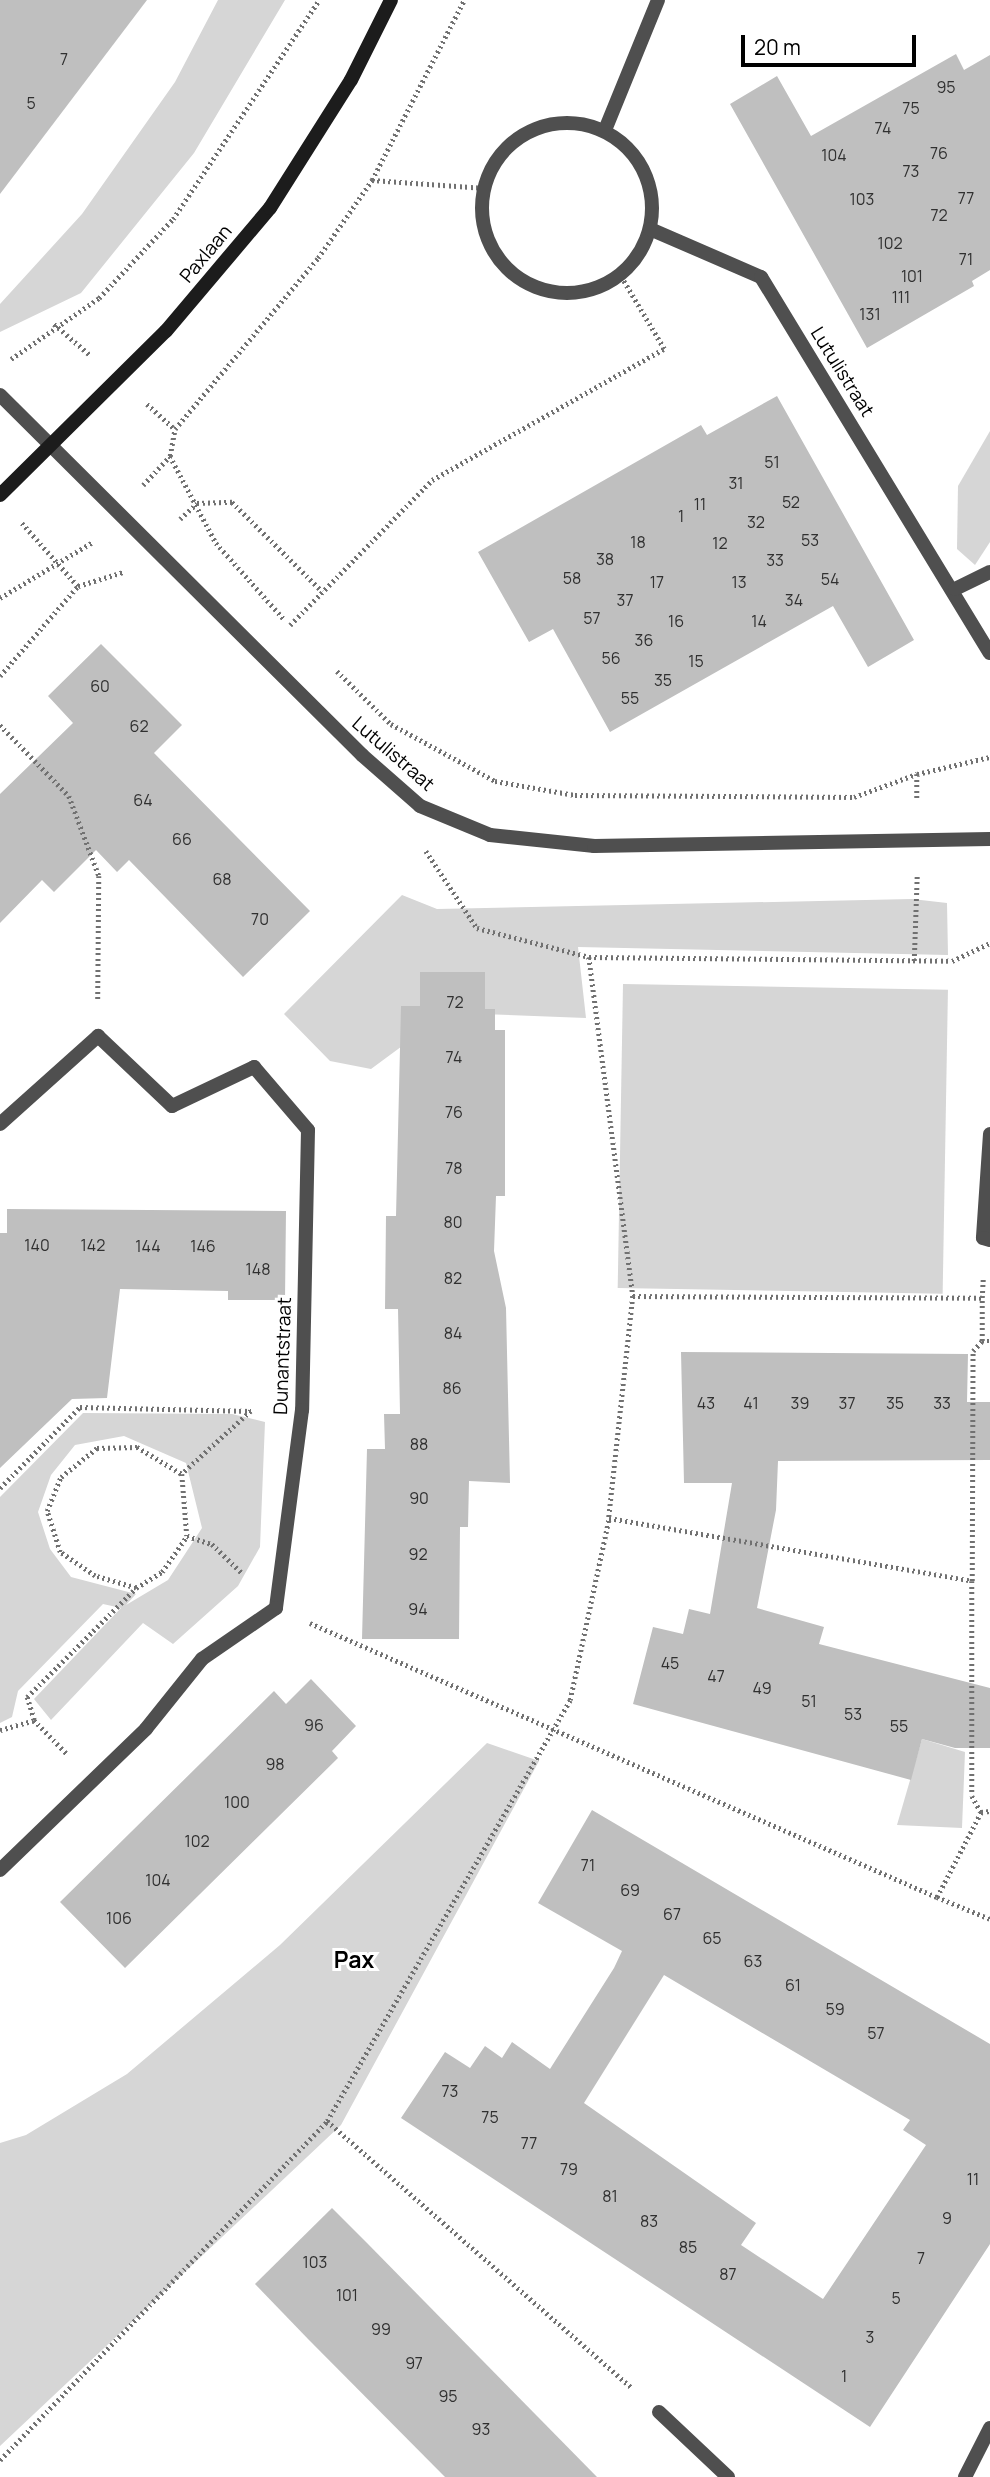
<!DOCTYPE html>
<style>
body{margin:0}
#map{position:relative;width:990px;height:2477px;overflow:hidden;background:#fff;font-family:Manrope,sans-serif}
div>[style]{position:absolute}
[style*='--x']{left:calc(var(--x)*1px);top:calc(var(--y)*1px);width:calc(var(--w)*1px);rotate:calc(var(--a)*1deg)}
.green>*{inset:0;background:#d6d6d6;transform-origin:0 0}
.building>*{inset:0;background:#bfbfbf}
.path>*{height:4.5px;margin-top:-2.25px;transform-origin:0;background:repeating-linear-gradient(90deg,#717171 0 2px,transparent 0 5.5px)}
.street>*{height:14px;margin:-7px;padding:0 7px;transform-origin:7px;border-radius:7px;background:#4f4f4f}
.street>.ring{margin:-7px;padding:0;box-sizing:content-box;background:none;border:14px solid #4f4f4f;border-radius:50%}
.secondary>*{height:14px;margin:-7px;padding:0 7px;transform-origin:7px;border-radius:7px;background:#1c1c1c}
span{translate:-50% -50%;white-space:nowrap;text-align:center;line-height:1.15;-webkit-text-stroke:6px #fff;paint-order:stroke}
.number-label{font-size:16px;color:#303030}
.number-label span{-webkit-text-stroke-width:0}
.street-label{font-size:19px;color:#000}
.quarter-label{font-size:23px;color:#000;font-weight:700}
.scale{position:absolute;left:741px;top:35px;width:175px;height:32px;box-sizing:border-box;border:4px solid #000;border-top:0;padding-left:9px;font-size:21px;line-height:24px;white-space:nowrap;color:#000;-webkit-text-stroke:5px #fff;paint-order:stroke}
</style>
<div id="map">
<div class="green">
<i style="clip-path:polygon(218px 0,285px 0,194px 153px,81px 293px,0 332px,0 304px,82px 214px,175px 82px)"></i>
<i style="clip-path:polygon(990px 431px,990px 542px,975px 565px,957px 549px,958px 486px)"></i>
<i style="clip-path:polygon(402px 895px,437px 909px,912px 899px,947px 903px,948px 955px,578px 947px,586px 1018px,481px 1014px,432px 1024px,371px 1069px,330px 1061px,284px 1014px)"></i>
<i style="left:623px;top:984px;width:325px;height:304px;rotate:1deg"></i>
<i style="clip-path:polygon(evenodd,83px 1413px,232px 1414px,265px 1422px,260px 1547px,238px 1586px,173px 1644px,143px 1623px,51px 1720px,34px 1699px,121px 1608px,103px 1604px,18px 1691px,12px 1717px,0 1723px,0 1497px,83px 1413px,124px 1436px,186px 1463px,202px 1528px,168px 1580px,126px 1605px,136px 1594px,71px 1577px,50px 1549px,38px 1512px,51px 1475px,75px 1445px,124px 1436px)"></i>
<i style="clip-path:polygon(922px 1739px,965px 1752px,962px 1828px,897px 1825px)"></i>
<i style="clip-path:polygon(487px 1743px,539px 1761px,341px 2125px,0 2446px,0 2143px,26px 2135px,127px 2074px,280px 1945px)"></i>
</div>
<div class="building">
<i style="clip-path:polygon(0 0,147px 0,0 194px)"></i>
<i style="clip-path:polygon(956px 54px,964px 70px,990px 55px,990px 270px,972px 281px,974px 286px,867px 348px,730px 104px,777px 76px,811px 136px)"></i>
<i style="clip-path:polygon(777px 396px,914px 640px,868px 667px,833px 606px,610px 732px,553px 629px,529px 642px,478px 552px,701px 425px,707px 435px)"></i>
<i style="clip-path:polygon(101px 644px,182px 725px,154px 753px,310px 911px,243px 977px,129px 860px,117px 872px,96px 850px,54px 892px,42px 880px,0 923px,0 794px,73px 723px,48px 696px)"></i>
<i style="clip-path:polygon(420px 972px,485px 972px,485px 1009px,495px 1009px,495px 1030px,505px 1030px,505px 1196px,496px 1196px,494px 1251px,506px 1308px,510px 1483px,469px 1481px,468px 1527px,460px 1527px,459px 1639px,362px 1639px,367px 1449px,385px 1449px,384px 1414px,400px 1414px,398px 1309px,385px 1309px,386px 1216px,396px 1216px,401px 1006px,420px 1006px)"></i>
<i style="clip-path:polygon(7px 1209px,286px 1211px,285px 1300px,228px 1300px,228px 1291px,120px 1289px,107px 1398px,72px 1399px,0 1468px,0 1233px,7px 1233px)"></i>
<i style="clip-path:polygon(681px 1352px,968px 1354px,967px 1402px,990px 1402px,990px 1460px,778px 1461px,776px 1510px,757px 1608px,824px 1627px,819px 1644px,990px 1688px,990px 1748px,955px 1748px,922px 1739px,911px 1780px,633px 1704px,653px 1627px,683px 1634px,689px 1609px,710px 1614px,732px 1483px,684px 1483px)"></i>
<i style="clip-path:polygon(311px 1679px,356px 1726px,332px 1751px,338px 1758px,125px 1968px,60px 1902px,274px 1691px,286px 1704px)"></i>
<i style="clip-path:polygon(evenodd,592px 1810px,990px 2044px,990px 2244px,870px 2427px,401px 2118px,445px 2052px,470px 2068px,485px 2046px,502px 2058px,512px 2042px,550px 2069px,614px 1968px,622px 1951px,538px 1903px,592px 1810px,664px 1975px,910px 2120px,903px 2130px,926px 2145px,823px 2299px,741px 2245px,756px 2223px,584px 2103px,664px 1975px)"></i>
<i style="clip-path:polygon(332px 2208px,367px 2243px,597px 2477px,445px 2477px,309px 2340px,255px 2284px)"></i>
</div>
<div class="path">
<i style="--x:372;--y:180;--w:113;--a:4"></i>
<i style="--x:54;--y:324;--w:48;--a:40.7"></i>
<i style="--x:11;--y:359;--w:107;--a:-34.7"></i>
<i style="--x:99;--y:298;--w:108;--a:-46.9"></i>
<i style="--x:173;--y:219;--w:263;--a:-56.3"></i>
<i style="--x:147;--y:404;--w:38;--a:42"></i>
<i style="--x:170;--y:456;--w:98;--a:62.1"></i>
<i style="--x:216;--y:543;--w:101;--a:48.2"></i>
<i style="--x:143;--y:485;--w:40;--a:-47"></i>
<i style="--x:170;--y:456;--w:27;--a:-80"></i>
<i style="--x:175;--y:429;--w:223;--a:-50.1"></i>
<i style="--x:318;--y:258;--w:95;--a:-55.3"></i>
<i style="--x:372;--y:180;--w:202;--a:-62.9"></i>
<i style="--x:180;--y:519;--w:23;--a:-43"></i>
<i style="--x:197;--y:503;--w:35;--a:-2"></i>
<i style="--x:232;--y:502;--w:127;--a:44.7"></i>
<i style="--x:22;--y:523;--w:84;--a:48.4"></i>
<i style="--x:78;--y:586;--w:47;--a:-17.3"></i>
<i style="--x:0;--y:598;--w:109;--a:-31.1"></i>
<i style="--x:290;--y:625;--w:203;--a:-45.6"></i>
<i style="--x:432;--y:480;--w:266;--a:-29.5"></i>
<i style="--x:664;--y:349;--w:86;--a:-120.7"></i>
<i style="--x:337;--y:671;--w:76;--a:44.5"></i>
<i style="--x:391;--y:724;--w:119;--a:28.7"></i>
<i style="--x:495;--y:781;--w:81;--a:9.9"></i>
<i style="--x:575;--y:795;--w:279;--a:0.4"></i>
<i style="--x:854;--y:797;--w:67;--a:-20.1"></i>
<i style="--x:917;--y:774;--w:75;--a:-13.1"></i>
<i style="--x:0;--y:676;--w:119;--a:-49.1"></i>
<i style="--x:0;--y:725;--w:99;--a:45.8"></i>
<i style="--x:69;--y:796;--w:85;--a:69.4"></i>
<i style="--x:99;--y:876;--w:123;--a:90.5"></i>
<i style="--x:917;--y:774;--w:27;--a:90"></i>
<i style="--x:426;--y:851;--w:92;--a:56.5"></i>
<i style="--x:477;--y:928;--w:116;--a:14.5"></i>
<i style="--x:589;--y:957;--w:342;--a:82.6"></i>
<i style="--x:633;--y:1296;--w:223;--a:96.2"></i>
<i style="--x:589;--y:957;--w:363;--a:0.6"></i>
<i style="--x:952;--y:961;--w:42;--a:-25.3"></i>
<i style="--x:914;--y:961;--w:85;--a:-88"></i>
<i style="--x:633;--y:1296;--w:349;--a:0.3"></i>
<i style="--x:982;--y:1298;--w:21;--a:-87"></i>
<i style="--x:982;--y:1341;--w:43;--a:-90"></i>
<i style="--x:0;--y:1488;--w:114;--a:-45.4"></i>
<i style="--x:80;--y:1407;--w:171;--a:1.3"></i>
<i style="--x:251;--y:1411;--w:93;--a:137.6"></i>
<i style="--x:972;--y:1581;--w:215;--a:90"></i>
<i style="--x:972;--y:1796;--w:18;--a:61"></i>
<i style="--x:136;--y:1588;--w:43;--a:-163.7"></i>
<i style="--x:95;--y:1576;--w:42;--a:-145.6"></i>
<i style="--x:60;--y:1552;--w:43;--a:-107.6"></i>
<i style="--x:47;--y:1511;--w:37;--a:-68"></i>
<i style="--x:61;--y:1477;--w:46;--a:-38.9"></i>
<i style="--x:97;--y:1448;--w:40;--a:-1.4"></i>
<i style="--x:137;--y:1447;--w:52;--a:31"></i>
<i style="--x:182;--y:1474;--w:62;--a:85.4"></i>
<i style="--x:187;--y:1536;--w:26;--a:18"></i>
<i style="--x:212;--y:1544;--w:42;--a:44"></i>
<i style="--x:310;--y:1623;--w:684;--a:23.61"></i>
<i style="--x:937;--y:1897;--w:96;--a:-62.6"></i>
<i style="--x:981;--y:1812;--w:9;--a:-6"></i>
<i style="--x:34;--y:1720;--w:49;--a:45.8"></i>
<i style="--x:0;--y:1730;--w:35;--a:-16"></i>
<i style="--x:34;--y:1720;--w:24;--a:-107"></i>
<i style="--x:27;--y:1697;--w:154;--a:-45"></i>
<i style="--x:136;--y:1588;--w:31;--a:-32"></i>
<i style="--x:162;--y:1572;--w:44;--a:-55.2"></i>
<i style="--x:937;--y:1897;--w:57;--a:22.5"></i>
<i style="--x:327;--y:2121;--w:405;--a:41.2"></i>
<i style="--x:0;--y:2460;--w:471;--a:-46"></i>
<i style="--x:327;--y:2121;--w:486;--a:-60"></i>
<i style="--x:570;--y:1700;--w:186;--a:-77.9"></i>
<i style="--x:609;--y:1518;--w:368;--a:9.8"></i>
<i style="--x:972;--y:1581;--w:230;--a:-89.8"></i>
<i style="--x:973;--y:1351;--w:13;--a:-48"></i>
<i style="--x:982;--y:1341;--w:8;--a:0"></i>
</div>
<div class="street">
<i class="ring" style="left:482px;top:123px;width:156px;height:156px"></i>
<i style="--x:605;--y:130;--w:140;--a:-67.8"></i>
<i style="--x:650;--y:229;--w:121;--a:23.4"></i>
<i style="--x:761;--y:277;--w:440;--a:58.7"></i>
<i style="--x:0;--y:395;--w:511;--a:44.84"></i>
<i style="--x:362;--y:755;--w:77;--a:41.3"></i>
<i style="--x:420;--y:806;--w:76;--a:22.5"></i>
<i style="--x:490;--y:835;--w:105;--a:6"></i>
<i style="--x:594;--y:846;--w:396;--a:-1"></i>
<i style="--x:955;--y:589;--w:39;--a:-26"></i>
<i style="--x:0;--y:1124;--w:132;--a:-41.9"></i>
<i style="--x:98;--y:1036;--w:102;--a:43.4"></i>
<i style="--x:172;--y:1106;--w:91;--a:-25.4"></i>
<i style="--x:254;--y:1067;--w:83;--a:49.4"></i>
<i style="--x:308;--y:1130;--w:280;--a:91.2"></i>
<i style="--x:302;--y:1410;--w:200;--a:97.5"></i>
<i style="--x:276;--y:1608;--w:90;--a:145.4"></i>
<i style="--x:202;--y:1659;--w:90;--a:128.7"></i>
<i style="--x:146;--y:1729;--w:203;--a:136"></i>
<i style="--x:990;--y:1134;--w:104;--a:93.9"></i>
<i style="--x:983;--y:1238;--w:7;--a:16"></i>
<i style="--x:659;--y:2412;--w:95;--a:43.3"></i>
<i style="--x:965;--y:2477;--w:55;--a:-63"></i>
</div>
<div class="secondary">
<i style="--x:0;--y:495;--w:233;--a:-44.7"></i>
<i style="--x:166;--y:331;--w:161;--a:-49.8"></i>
<i style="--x:270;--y:208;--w:151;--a:-57.7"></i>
<i style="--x:351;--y:80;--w:89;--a:-63.4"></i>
</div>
<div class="number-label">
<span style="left:64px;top:59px">7</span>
<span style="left:946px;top:87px">95</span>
<span style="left:31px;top:103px">5</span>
<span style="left:911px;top:108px">75</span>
<span style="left:883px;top:128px">74</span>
<span style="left:939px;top:153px">76</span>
<span style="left:834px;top:155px">104</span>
<span style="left:911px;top:171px">73</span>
<span style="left:966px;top:198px">77</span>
<span style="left:862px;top:199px">103</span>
<span style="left:939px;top:215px">72</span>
<span style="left:890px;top:243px">102</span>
<span style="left:966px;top:259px">71</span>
<span style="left:912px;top:276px">101</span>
<span style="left:901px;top:297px">111</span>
<span style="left:870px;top:314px">131</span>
<span style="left:772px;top:462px">51</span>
<span style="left:736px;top:483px">31</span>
<span style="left:791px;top:502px">52</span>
<span style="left:700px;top:504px">11</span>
<span style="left:681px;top:516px">1</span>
<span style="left:756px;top:522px">32</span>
<span style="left:810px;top:540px">53</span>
<span style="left:638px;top:542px">18</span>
<span style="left:720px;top:543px">12</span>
<span style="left:605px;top:559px">38</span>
<span style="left:775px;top:560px">33</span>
<span style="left:572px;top:578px">58</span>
<span style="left:830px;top:579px">54</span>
<span style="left:657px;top:582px">17</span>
<span style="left:739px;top:582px">13</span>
<span style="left:625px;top:600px">37</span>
<span style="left:794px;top:600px">34</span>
<span style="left:592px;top:618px">57</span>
<span style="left:676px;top:621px">16</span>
<span style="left:759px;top:621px">14</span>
<span style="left:644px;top:640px">36</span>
<span style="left:611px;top:658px">56</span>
<span style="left:696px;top:661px">15</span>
<span style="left:663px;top:680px">35</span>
<span style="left:100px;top:686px">60</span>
<span style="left:630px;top:698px">55</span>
<span style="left:139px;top:726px">62</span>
<span style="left:143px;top:800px">64</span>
<span style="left:182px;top:839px">66</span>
<span style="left:222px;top:879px">68</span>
<span style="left:260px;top:919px">70</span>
<span style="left:455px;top:1002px">72</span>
<span style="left:454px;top:1057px">74</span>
<span style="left:454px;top:1112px">76</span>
<span style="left:454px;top:1168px">78</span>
<span style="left:453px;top:1222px">80</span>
<span style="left:37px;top:1245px">140</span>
<span style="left:93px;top:1245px">142</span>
<span style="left:148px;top:1246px">144</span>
<span style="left:203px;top:1246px">146</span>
<span style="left:258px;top:1269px">148</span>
<span style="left:453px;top:1278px">82</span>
<span style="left:453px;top:1333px">84</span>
<span style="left:452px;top:1388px">86</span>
<span style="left:706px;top:1403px">43</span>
<span style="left:751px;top:1403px">41</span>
<span style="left:800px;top:1403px">39</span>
<span style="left:847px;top:1403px">37</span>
<span style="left:895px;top:1403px">35</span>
<span style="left:942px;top:1403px">33</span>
<span style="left:419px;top:1444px">88</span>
<span style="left:419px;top:1498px">90</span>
<span style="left:418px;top:1554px">92</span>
<span style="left:418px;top:1609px">94</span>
<span style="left:670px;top:1663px">45</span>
<span style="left:716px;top:1676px">47</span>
<span style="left:762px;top:1688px">49</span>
<span style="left:809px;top:1701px">51</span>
<span style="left:853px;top:1714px">53</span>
<span style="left:314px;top:1725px">96</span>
<span style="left:899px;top:1726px">55</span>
<span style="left:275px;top:1764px">98</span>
<span style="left:237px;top:1802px">100</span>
<span style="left:197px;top:1841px">102</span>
<span style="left:588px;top:1865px">71</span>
<span style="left:158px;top:1880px">104</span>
<span style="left:630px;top:1890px">69</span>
<span style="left:672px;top:1914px">67</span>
<span style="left:119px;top:1918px">106</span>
<span style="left:712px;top:1938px">65</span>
<span style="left:753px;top:1961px">63</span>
<span style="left:793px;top:1985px">61</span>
<span style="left:835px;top:2009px">59</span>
<span style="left:876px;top:2033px">57</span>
<span style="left:450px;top:2091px">73</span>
<span style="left:490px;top:2117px">75</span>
<span style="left:529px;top:2143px">77</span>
<span style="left:569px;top:2169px">79</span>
<span style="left:973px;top:2179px">11</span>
<span style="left:610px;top:2196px">81</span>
<span style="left:947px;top:2218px">9</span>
<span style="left:649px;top:2221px">83</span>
<span style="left:688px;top:2247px">85</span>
<span style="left:921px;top:2258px">7</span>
<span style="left:315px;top:2262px">103</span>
<span style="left:728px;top:2274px">87</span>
<span style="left:347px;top:2295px">101</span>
<span style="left:896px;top:2298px">5</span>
<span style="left:381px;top:2329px">99</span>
<span style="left:870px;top:2337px">3</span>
<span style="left:414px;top:2363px">97</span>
<span style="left:844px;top:2376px">1</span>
<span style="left:448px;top:2396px">95</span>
<span style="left:481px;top:2429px">93</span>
</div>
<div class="street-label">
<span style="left:206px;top:254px;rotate:-50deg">Paxlaan</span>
<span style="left:842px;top:372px;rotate:58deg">Lutulistraat</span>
<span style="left:393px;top:754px;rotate:41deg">Lutulistraat</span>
<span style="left:283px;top:1356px;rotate:-88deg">Dunantstraat</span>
</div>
<div class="quarter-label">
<span style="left:354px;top:1959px">Pax</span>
</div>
<div class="scale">20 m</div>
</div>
